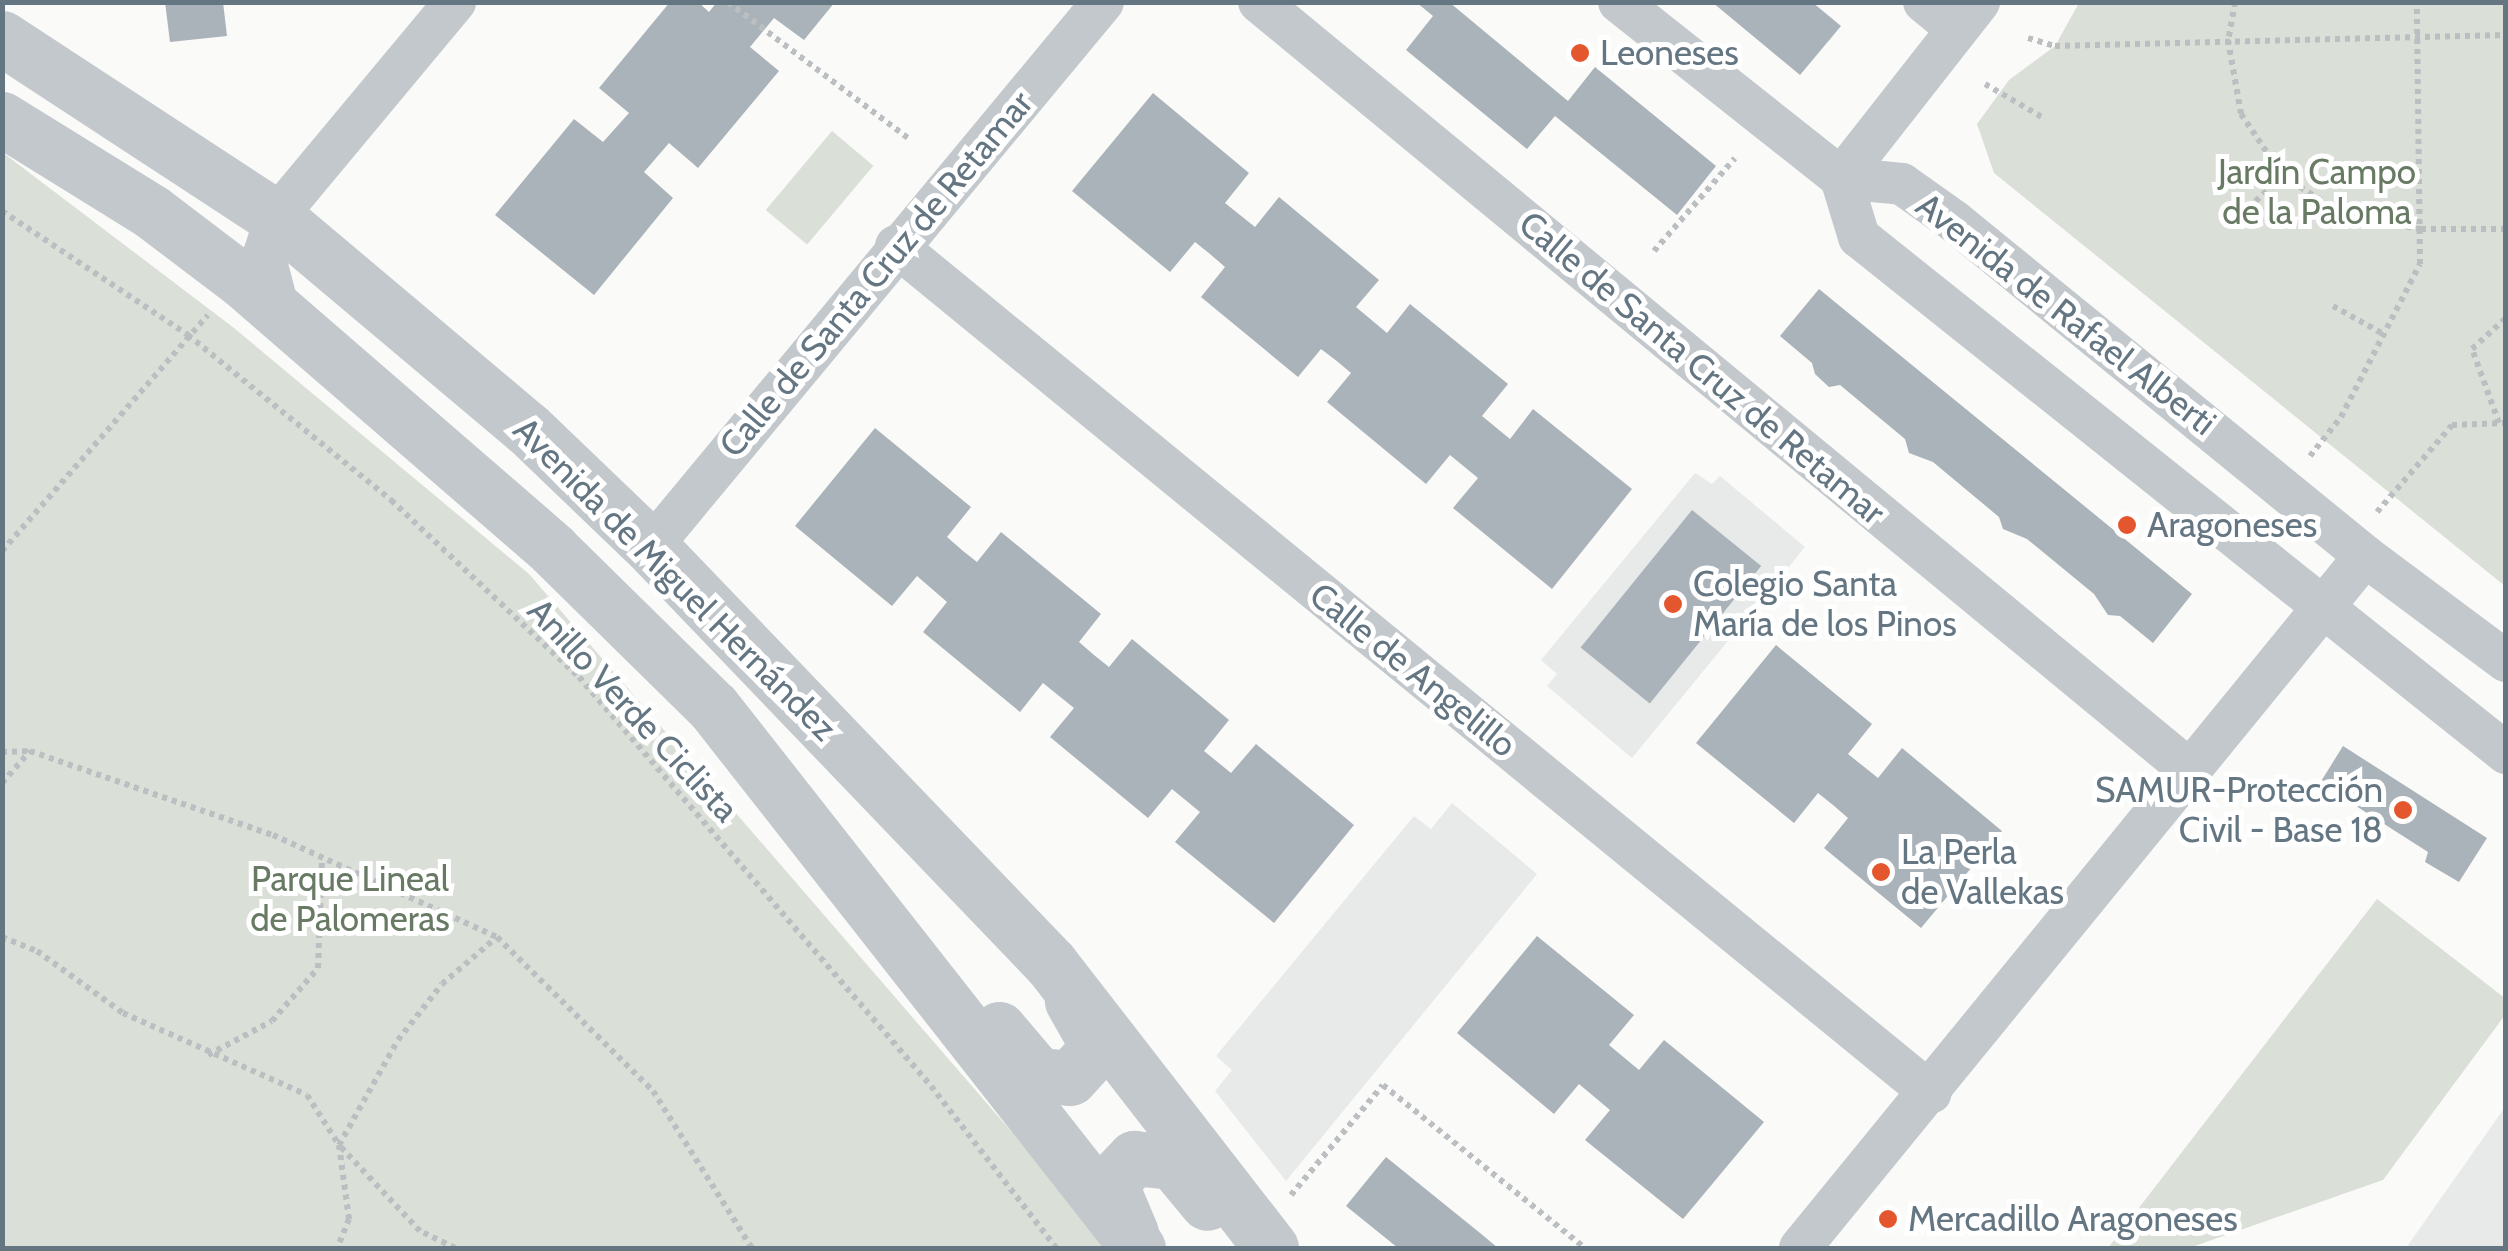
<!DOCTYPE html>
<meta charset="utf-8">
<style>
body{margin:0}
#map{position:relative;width:2508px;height:1251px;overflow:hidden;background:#fafaf8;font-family:Cabin,sans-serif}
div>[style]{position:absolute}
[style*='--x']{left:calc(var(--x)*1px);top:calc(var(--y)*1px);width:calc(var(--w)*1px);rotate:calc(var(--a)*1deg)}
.built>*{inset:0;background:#e8e9e9}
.green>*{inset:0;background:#dadfd7;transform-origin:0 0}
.building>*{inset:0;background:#aab3b9;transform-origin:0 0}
.path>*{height:6px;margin-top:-3px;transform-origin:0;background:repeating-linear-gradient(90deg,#bbbfc2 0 5px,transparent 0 10px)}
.minor>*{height:42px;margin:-21px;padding:0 21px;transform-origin:21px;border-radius:21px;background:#c3c8cc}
.tertiary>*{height:55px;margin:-27.5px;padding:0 27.5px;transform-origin:27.5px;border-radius:27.5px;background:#c3c8cc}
.dots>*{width:28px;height:28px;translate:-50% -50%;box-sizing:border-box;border:5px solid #fff;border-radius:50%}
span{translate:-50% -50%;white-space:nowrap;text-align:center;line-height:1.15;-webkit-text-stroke:10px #fff;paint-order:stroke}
.poi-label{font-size:35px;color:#657683}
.left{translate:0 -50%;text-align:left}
.right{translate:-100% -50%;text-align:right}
.park-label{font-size:35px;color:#687a64}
.street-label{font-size:35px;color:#657683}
.frame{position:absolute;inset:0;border:5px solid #657683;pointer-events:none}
</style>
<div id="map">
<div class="built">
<i style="clip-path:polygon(1695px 473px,1712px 484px,1720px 476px,1805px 547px,1632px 758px,1547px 686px,1557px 674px,1541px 660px)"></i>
<i style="clip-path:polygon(1452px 803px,1537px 874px,1286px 1181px,1215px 1091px,1232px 1070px,1216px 1056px,1414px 816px,1431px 829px)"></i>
<i style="clip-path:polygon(2505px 1107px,2505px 1248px,2406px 1248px)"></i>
</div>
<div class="green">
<i style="clip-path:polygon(2079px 3px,2505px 3px,2505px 586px,1994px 173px,1977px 124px,2009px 80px,2055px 46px)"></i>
<i style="left:832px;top:131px;width:54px;height:103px;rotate:40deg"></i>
<i style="clip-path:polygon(2px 152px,234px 328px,529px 574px,1112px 1248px,3px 1248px)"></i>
<i style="clip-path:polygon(2377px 899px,2506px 999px,2505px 1015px,2383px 1180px,2189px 1248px,2108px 1248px)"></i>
</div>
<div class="building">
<i style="clip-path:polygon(165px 2px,223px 2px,227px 36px,170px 42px)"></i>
<i style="clip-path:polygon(670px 2px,698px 2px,709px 12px,717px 2px,835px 2px,804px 40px,774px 18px,750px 47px,779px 71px,698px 168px,669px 143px,644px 172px,673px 198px,594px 295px,495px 215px,574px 119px,603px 142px,629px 113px,599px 88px)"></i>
<i style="clip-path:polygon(1416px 2px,1449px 2px,1568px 101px,1595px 67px,1716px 166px,1677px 215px,1555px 116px,1527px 149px,1406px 50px,1433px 16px)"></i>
<i style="clip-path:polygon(1712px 2px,1812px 2px,1841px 26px,1800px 75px)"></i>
<i style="clip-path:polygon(1153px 93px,1249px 173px,1225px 203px,1255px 227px,1279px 197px,1379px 280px,1356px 307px,1387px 333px,1410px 304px,1508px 384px,1482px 416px,1510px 439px,1533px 409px,1632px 489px,1552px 589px,1453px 508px,1478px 478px,1450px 455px,1426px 484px,1327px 402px,1351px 373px,1338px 362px,1321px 349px,1298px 377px,1201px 297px,1225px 267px,1210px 254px,1195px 242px,1170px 272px,1072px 191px)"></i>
<i style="clip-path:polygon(1819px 289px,2192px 594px,2153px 643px,2120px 616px,2108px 615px,2094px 594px,2027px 539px,2003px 529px,1999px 517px,1933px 462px,1909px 453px,1905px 439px,1840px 385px,1829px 387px,1815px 374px,1812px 363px,1780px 336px)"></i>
<i style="clip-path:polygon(875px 428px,971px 507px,947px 537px,963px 551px,977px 562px,1001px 532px,1101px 614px,1079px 642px,1094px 655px,1109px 667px,1132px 639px,1229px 720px,1204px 751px,1231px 773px,1256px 744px,1354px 825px,1274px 923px,1175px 842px,1200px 812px,1172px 789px,1148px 818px,1050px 737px,1074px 708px,1043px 683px,1020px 712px,923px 632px,947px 602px,917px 576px,892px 606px,795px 526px)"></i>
<i style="left:1692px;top:510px;width:89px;height:177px;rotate:39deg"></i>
<i style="clip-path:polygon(1776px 645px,1872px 724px,1848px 754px,1878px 778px,1902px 748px,2002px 831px,1921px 928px,1824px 848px,1848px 818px,1833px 805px,1818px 793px,1794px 823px,1696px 743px)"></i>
<i style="clip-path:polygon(2343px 746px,2487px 838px,2459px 882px,2425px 862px,2428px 852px,2320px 783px)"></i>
<i style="clip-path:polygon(1537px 936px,1634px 1015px,1609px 1045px,1639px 1070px,1664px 1040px,1764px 1122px,1683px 1219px,1585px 1140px,1610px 1110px,1579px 1084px,1554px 1114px,1457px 1033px)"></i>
<i style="clip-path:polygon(1386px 1157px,1480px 1233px,1498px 1248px,1398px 1248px,1346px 1206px)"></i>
</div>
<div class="path">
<i style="--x:728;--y:2;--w:227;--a:37.1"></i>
<i style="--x:2235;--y:2;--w:39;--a:100"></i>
<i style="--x:2228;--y:40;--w:75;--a:80"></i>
<i style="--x:2241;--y:114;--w:75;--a:55.9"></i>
<i style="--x:2283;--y:176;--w:76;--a:32.6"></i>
<i style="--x:2347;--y:217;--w:75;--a:9.2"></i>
<i style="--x:2421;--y:229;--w:85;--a:0"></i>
<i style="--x:2028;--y:38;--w:28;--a:17"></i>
<i style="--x:2055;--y:46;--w:451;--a:-1.4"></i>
<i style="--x:1985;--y:84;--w:66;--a:30.1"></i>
<i style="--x:2248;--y:208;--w:47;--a:-42.4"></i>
<i style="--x:2;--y:211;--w:224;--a:33.7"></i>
<i style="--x:188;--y:335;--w:262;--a:39.1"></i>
<i style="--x:391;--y:500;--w:258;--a:43.3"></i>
<i style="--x:579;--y:677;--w:540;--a:49.28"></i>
<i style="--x:931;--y:1086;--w:205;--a:52.3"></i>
<i style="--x:1654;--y:251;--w:123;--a:-48.9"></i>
<i style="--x:2333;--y:306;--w:60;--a:29.1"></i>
<i style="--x:2499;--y:423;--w:79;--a:-110"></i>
<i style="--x:2472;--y:349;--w:46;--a:-42.4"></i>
<i style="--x:2310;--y:456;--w:50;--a:-51.5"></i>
<i style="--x:2341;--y:417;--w:172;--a:-62.7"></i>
<i style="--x:2420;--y:264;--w:262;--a:-90.7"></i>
<i style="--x:2377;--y:512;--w:115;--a:-49.2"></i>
<i style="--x:2452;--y:425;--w:54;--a:-2.1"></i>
<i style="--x:2;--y:551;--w:313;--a:-48.9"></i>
<i style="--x:2;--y:752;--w:28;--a:-2"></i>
<i style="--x:30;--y:751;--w:257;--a:19.1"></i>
<i style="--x:273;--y:835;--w:246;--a:24.5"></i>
<i style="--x:497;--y:937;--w:219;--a:44.6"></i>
<i style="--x:653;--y:1091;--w:186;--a:57.8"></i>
<i style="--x:2;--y:783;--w:43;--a:-48.8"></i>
<i style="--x:2;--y:937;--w:38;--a:22"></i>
<i style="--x:37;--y:951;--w:106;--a:35.8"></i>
<i style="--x:123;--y:1013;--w:201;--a:24"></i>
<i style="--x:307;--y:1095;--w:59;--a:57.4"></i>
<i style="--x:339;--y:1145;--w:75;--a:82.3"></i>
<i style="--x:349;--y:1219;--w:31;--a:112"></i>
<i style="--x:208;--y:1055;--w:72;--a:-28"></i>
<i style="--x:272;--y:1021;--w:70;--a:-49"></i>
<i style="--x:318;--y:968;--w:110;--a:-87.9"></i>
<i style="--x:1291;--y:1195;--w:143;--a:-50.1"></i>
<i style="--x:1383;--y:1085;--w:260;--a:38.9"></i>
<i style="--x:455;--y:1248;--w:39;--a:-154"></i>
<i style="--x:420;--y:1231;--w:118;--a:-133.3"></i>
<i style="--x:339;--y:1145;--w:120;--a:-60.7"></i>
<i style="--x:398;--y:1040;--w:71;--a:-51.8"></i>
<i style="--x:442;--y:984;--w:72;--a:-40.5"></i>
</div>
<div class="minor">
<i style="--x:1259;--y:2;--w:1208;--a:39.53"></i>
<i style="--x:1619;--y:2;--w:283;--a:38.4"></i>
<i style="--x:1841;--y:178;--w:61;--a:5.6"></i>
<i style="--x:1902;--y:184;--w:64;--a:35.4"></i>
<i style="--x:1954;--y:221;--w:530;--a:39.18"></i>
<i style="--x:2365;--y:556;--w:176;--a:36.7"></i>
<i style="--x:1924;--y:2;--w:41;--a:39.1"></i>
<i style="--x:1841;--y:178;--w:62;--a:73"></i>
<i style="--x:1859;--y:237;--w:828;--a:38.57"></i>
<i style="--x:1841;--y:178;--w:224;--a:-51.9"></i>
<i style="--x:896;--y:246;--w:1337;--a:39.3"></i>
<i style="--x:279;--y:311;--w:59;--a:-104.7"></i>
<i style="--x:264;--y:254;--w:39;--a:-72"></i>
<i style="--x:276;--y:217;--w:280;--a:-50.2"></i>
<i style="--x:651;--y:547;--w:708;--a:-50.33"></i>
<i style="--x:1800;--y:1248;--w:893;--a:-50.77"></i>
</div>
<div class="tertiary">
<i style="--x:2;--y:38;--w:327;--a:33.2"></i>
<i style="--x:276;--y:217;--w:329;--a:40.1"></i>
<i style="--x:528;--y:429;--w:170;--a:43.8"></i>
<i style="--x:651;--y:547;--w:578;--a:46.19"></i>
<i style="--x:1051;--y:964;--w:359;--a:52.2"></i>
<i style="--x:2;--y:119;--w:176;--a:31.8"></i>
<i style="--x:152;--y:212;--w:114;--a:37.2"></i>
<i style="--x:243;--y:281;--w:410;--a:40.9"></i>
<i style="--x:553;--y:550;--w:224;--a:44.5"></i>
<i style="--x:713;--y:707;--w:688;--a:51.85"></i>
<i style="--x:999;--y:1029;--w:60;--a:49.7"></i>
<i style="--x:1038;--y:1075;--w:32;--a:5"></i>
<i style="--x:1070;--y:1078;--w:42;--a:-47.9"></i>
<i style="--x:1098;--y:1047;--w:53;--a:-119.5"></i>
<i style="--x:1131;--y:1233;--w:54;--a:-112.8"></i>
<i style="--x:1110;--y:1183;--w:35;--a:-46"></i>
<i style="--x:1134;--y:1158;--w:39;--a:6"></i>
<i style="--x:1173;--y:1162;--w:53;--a:50.3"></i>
</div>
<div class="dots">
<i style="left:1580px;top:53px;background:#e4572e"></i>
<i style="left:2127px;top:525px;background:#e4572e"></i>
<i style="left:1673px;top:604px;background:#e4572e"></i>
<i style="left:2403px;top:810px;background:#e4572e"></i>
<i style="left:1881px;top:872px;background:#e4572e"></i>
<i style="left:1888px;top:1219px;background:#e4572e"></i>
</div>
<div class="poi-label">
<span class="left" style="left:1600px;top:53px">Leoneses</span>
<span class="left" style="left:2147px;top:525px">Aragoneses</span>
<span class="left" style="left:1693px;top:604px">Colegio Santa<br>María de los Pinos</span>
<span class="right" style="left:2383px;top:810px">SAMUR-Protección<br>Civil - Base 18</span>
<span class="left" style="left:1901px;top:872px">La Perla<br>de Vallekas</span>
<span class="left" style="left:1908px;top:1219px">Mercadillo Aragoneses</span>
</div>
<div class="park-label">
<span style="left:2317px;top:192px">Jardín Campo<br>de la Paloma</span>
<span style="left:350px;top:899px">Parque Lineal<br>de Palomeras</span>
</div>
<div class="street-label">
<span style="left:876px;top:274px;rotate:-50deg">Calle de Santa Cruz de Retamar</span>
<span style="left:2066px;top:314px;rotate:38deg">Avenida de Rafael Alberti</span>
<span style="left:1702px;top:368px;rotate:40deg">Calle de Santa Cruz de Retamar</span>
<span style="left:675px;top:579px;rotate:45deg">Avenida de Miguel Hernández</span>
<span style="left:1413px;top:670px;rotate:39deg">Calle de Angelillo</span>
<span style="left:633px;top:710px;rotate:47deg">Anillo Verde Ciclista</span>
</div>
<div class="frame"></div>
</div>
